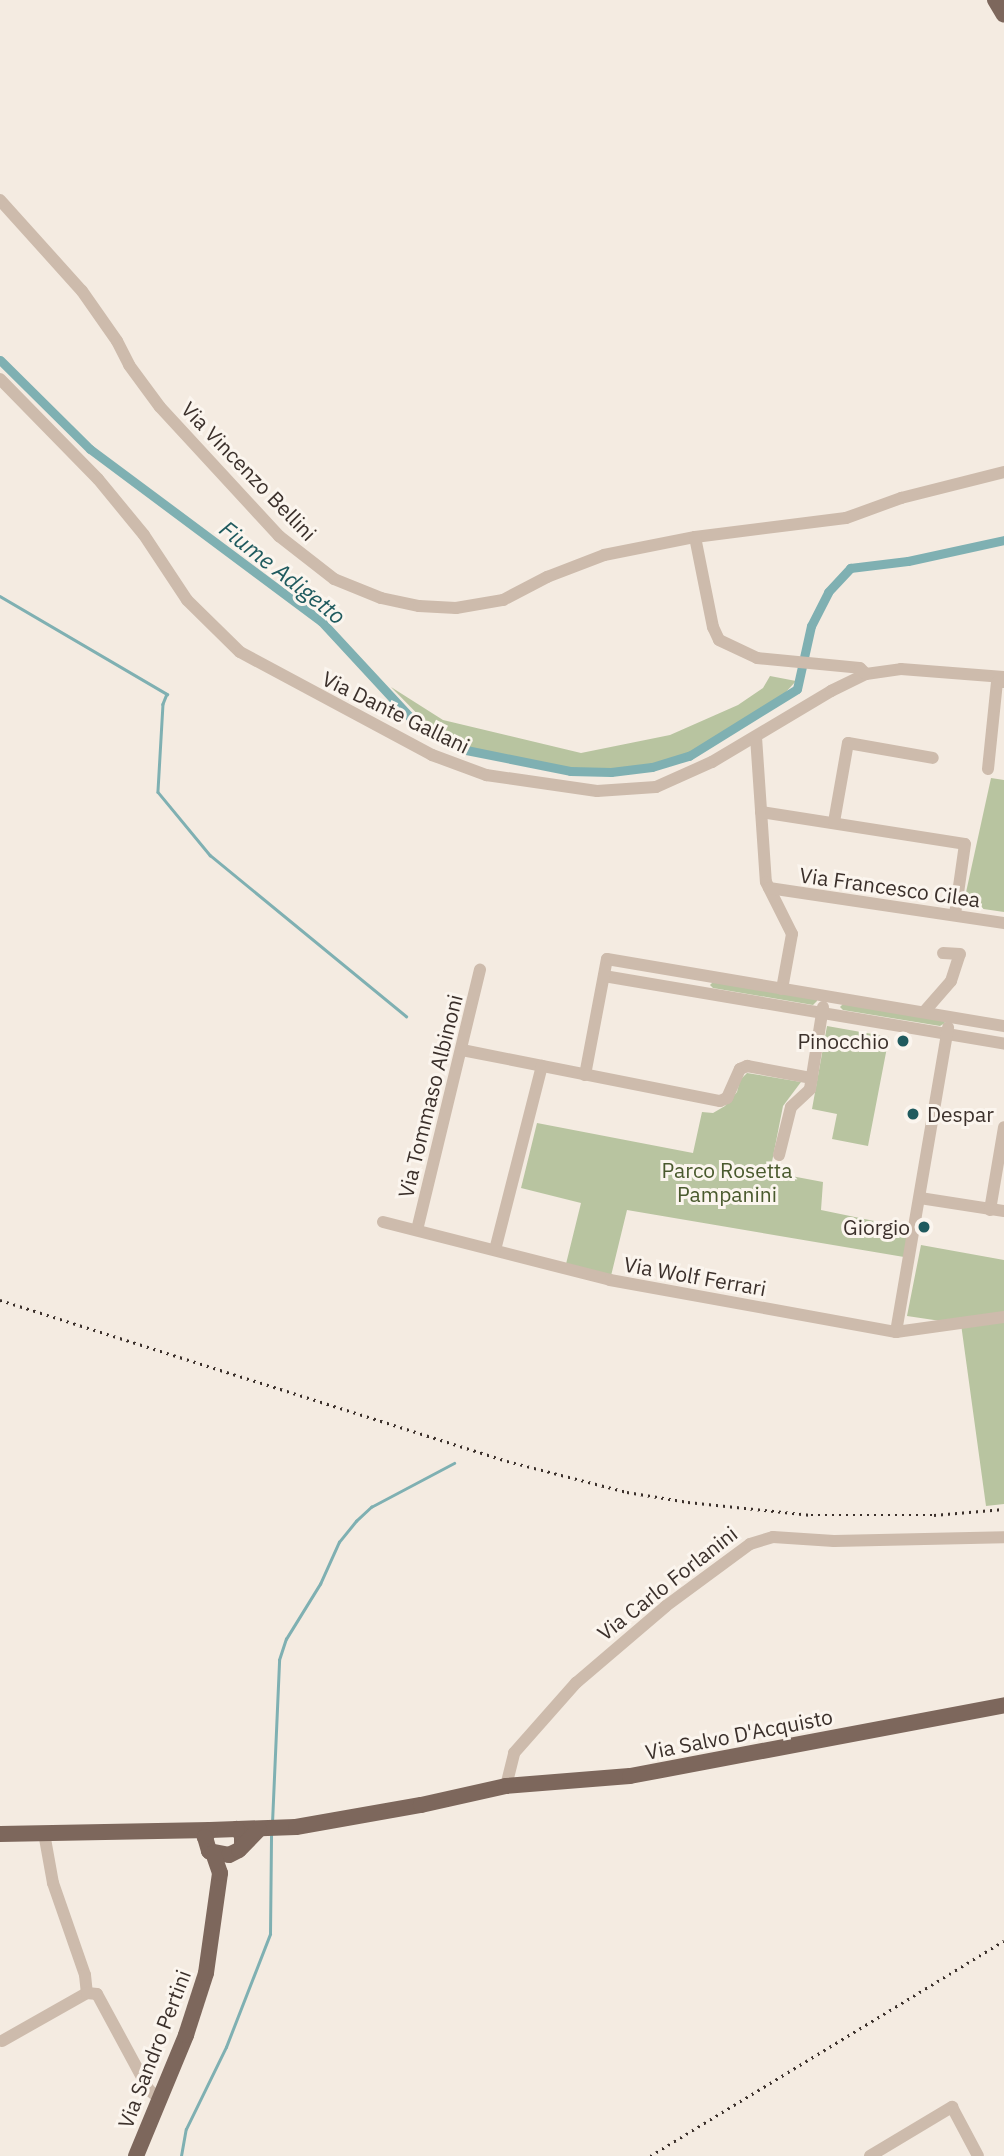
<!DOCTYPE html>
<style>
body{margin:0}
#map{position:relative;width:1004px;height:2156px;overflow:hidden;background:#f4ebe1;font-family:"IBM Plex Sans",sans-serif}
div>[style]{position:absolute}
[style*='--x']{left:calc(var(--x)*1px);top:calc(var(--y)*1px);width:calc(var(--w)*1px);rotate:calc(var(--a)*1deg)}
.green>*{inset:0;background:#b8c4a0}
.stream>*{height:2.5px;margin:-1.25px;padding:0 1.25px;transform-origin:1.25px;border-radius:1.25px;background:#7fb0b2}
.canal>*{height:9px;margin:-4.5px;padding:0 4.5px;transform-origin:4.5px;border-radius:4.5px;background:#7fb0b2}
.minor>*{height:12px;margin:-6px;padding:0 6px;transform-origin:6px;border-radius:6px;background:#cdbbac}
.major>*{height:16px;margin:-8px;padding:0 8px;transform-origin:8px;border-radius:8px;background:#7d675c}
.rail>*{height:2.5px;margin-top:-1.25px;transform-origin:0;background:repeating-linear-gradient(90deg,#3b302b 0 2px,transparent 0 7px)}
.dots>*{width:19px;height:19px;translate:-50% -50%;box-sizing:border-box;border:4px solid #fbf5ee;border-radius:50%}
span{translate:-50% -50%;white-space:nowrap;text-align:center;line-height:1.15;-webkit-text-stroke:6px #fbf5ee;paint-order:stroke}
.street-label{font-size:21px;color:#3b302b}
.poi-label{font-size:21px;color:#3b302b}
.right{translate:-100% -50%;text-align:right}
.left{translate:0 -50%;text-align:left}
.park-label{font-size:21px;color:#4a5a2e}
.water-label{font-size:23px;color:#1f5a5e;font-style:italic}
</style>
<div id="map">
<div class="green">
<i style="clip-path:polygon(770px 676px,796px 681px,785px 693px,720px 740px,681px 757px,616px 775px,573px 772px,484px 754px,452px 745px,439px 736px,391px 687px,443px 720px,581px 753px,670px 735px,738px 705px,763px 688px)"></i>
<i style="clip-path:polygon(991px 778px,1004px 780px,1004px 912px,963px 906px)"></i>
<i style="clip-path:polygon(714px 981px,817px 999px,817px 1001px,813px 1005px,713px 988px,710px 985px)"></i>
<i style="clip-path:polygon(844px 1003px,944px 1021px,945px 1023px,940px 1026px,843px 1010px,840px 1007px)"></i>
<i style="clip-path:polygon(827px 1026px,889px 1037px,868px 1146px,832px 1139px,837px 1114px,812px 1109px)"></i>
<i style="clip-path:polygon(747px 1073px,801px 1082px,783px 1106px,770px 1172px,823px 1182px,821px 1210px,908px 1228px,904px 1257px,627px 1210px,610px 1280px,565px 1268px,581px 1203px,521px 1188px,537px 1123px,693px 1153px,702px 1112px,713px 1113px,725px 1106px,737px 1092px,740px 1080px)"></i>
<i style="clip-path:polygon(921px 1245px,1004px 1260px,1004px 1504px,986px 1506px,961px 1324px,907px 1316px)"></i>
</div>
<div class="stream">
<i style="--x:0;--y:596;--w:194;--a:30.4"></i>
<i style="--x:167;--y:694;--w:11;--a:112"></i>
<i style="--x:163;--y:704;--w:88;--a:93.3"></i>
<i style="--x:158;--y:792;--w:82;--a:50.5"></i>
<i style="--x:210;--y:855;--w:254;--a:39.4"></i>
<i style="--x:272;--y:1823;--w:163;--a:-87.5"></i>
<i style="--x:279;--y:1660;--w:22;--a:-72"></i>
<i style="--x:286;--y:1639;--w:65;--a:-58.3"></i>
<i style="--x:320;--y:1584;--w:46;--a:-65.7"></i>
<i style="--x:339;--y:1542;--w:27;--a:-51"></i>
<i style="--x:356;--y:1521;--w:21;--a:-43"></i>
<i style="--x:371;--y:1507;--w:94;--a:-27.9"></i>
<i style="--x:181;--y:2156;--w:27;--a:-80"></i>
<i style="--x:186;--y:2129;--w:91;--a:-64"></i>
<i style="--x:226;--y:2047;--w:121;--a:-68.7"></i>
<i style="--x:270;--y:1934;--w:101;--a:-89.4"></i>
</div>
<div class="canal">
<i style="--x:0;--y:360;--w:127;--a:44.7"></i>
<i style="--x:90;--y:449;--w:288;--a:36.7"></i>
<i style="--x:321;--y:621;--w:131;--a:47.2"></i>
<i style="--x:410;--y:717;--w:65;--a:30.5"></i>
<i style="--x:466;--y:750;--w:106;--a:11.4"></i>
<i style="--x:570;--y:771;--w:41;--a:1.4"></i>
<i style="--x:611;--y:772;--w:41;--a:-7"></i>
<i style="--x:652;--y:767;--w:39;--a:-17"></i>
<i style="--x:689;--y:756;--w:127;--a:-31.8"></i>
<i style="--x:797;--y:689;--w:65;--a:-77.5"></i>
<i style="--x:811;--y:626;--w:38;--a:-63"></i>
<i style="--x:828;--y:592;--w:33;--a:-47"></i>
<i style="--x:850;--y:568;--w:58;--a:-6.9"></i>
<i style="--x:908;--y:561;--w:98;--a:-12.3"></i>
</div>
<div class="minor">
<i style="--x:0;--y:200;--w:122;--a:48"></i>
<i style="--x:82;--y:291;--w:61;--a:55"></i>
<i style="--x:117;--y:341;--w:27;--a:63"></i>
<i style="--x:129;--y:365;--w:52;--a:53.6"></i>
<i style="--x:160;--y:407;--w:176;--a:47.3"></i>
<i style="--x:279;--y:536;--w:70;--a:38"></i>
<i style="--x:334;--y:579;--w:51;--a:22"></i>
<i style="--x:381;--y:598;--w:39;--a:12"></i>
<i style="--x:419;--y:606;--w:37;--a:3"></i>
<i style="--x:456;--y:608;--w:48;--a:-9.7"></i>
<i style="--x:503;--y:600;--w:50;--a:-27.6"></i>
<i style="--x:547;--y:577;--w:61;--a:-21.1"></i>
<i style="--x:604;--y:555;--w:93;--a:-11.2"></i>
<i style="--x:695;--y:537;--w:152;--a:-7.2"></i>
<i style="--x:846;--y:518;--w:59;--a:-20"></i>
<i style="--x:901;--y:498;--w:106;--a:-14.2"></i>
<i style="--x:0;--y:379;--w:140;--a:45.6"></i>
<i style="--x:98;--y:479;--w:72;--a:50.6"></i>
<i style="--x:144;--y:535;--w:78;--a:56.5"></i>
<i style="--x:187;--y:600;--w:74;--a:44.5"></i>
<i style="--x:240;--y:652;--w:218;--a:28.2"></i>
<i style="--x:432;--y:755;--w:58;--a:20.3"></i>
<i style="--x:486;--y:775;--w:112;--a:8.2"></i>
<i style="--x:597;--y:791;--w:59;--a:-3.9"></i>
<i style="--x:656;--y:787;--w:61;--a:-24.1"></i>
<i style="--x:712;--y:762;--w:139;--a:-30.8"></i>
<i style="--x:831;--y:691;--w:39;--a:-26"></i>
<i style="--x:866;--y:674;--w:35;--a:-8"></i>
<i style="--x:901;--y:669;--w:103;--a:4.4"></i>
<i style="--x:695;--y:537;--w:92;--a:78.7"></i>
<i style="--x:713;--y:627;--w:14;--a:65"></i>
<i style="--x:719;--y:640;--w:42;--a:25.3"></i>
<i style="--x:757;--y:658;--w:103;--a:5.5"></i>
<i style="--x:860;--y:668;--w:8;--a:45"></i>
<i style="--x:756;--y:737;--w:145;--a:86.1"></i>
<i style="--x:766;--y:882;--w:58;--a:63.4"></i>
<i style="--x:792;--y:934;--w:56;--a:100.3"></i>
<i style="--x:988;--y:769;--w:87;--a:-84.1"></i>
<i style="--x:997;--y:682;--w:7;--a:0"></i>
<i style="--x:761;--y:812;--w:206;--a:8.9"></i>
<i style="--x:965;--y:844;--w:71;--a:98.1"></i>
<i style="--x:834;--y:822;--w:80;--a:-80"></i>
<i style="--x:848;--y:743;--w:86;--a:10"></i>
<i style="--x:769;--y:888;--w:238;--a:8.5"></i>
<i style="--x:604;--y:976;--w:406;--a:9.6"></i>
<i style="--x:924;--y:1012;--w:41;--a:-48.9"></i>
<i style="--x:951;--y:981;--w:28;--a:-72"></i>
<i style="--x:960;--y:954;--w:17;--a:-177"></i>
<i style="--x:462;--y:1050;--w:263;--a:11.2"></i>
<i style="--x:720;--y:1101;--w:8;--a:-23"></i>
<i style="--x:727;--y:1098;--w:32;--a:-66"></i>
<i style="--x:740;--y:1069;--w:8;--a:-23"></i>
<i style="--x:747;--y:1066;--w:66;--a:10.5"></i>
<i style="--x:585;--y:1075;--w:118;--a:-79.3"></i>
<i style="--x:607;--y:959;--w:403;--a:9.6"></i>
<i style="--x:779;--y:1155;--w:49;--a:-76"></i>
<i style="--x:791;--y:1107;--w:26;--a:-43"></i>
<i style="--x:810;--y:1089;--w:83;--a:-81"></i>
<i style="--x:920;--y:1198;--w:85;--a:8.8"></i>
<i style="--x:990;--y:1210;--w:84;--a:-80.4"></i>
<i style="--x:383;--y:1222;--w:234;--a:14.3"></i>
<i style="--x:610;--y:1280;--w:291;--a:10.3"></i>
<i style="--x:896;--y:1332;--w:109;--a:-7.9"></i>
<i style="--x:417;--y:1230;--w:268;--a:-76.4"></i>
<i style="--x:495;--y:1250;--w:190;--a:-75.7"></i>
<i style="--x:896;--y:1332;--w:309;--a:-80.3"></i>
<i style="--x:506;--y:1786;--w:34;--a:-76"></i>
<i style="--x:514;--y:1753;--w:94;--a:-48.5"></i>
<i style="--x:576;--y:1683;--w:118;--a:-40.5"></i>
<i style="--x:666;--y:1606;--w:104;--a:-36.4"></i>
<i style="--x:750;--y:1544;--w:24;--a:-17"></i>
<i style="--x:773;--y:1537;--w:61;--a:3.8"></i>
<i style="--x:834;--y:1541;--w:170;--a:-1.3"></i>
<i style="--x:44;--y:1833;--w:51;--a:79.8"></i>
<i style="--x:53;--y:1883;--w:97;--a:70.8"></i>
<i style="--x:85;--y:1975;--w:18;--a:84"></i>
<i style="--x:2;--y:2041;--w:98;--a:-29.5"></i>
<i style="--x:87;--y:1993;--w:10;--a:6"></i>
<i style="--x:97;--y:1994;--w:109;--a:61.6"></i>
<i style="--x:149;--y:2090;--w:14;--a:39"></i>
<i style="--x:870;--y:2156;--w:96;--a:-30.9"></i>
<i style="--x:952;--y:2107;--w:55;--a:62"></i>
</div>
<div class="major">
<i style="--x:995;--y:0;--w:17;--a:59"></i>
<i style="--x:237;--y:1829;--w:59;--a:-1.9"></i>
<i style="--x:296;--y:1827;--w:127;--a:-10"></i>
<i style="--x:421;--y:1805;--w:87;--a:-12.6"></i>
<i style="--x:506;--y:1786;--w:124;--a:-4.6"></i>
<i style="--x:630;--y:1776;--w:381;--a:-10.7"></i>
<i style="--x:0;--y:1834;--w:210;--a:-1.1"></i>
<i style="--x:242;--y:1846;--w:11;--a:-90"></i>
<i style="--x:242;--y:1835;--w:8;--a:-130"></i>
<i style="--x:237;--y:1829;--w:27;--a:178"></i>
<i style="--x:210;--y:1830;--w:9;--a:126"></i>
<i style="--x:205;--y:1837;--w:15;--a:74"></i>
<i style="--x:209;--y:1851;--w:20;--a:11"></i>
<i style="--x:229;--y:1855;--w:11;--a:-27"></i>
<i style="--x:239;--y:1850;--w:29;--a:-46"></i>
<i style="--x:136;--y:2156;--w:131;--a:-67.5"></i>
<i style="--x:186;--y:2035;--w:65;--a:-72.1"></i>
<i style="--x:206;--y:1973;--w:101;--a:-82"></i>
<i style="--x:220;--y:1873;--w:21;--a:-109"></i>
</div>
<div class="rail">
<i style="--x:0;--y:1300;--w:532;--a:17.62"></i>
<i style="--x:507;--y:1461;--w:124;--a:14.5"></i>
<i style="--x:627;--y:1492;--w:62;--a:9.3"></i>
<i style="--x:688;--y:1502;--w:124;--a:6"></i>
<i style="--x:811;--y:1515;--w:123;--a:0"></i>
<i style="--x:934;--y:1515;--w:70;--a:-4.9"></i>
<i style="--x:650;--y:2156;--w:414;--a:-31.3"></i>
</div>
<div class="dots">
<i style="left:903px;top:1041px;background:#1f5a5e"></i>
<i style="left:913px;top:1114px;background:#1f5a5e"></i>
<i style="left:924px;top:1227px;background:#1f5a5e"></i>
</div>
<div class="street-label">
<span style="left:249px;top:471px;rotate:46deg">Via Vincenzo Bellini</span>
<span style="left:396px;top:712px;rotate:26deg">Via Dante Gallani</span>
<span style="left:890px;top:887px;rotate:8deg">Via Francesco Cilea</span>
<span style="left:430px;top:1096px;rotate:-76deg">Via Tommaso Albinoni</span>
<span style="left:695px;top:1276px;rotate:10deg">Via Wolf Ferrari</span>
<span style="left:667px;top:1583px;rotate:-38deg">Via Carlo Forlanini</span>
<span style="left:739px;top:1734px;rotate:-11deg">Via Salvo D'Acquisto</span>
<span style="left:154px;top:2049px;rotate:-69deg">Via Sandro Pertini</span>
</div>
<div class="poi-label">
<span class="right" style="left:889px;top:1041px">Pinocchio</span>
<span class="left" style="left:927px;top:1114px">Despar</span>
<span class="right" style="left:910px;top:1227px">Giorgio</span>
</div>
<div class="park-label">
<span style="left:727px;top:1182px">Parco Rosetta<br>Pampanini</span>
</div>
<div class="water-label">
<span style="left:283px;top:572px;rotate:38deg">Fiume Adigetto</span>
</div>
</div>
